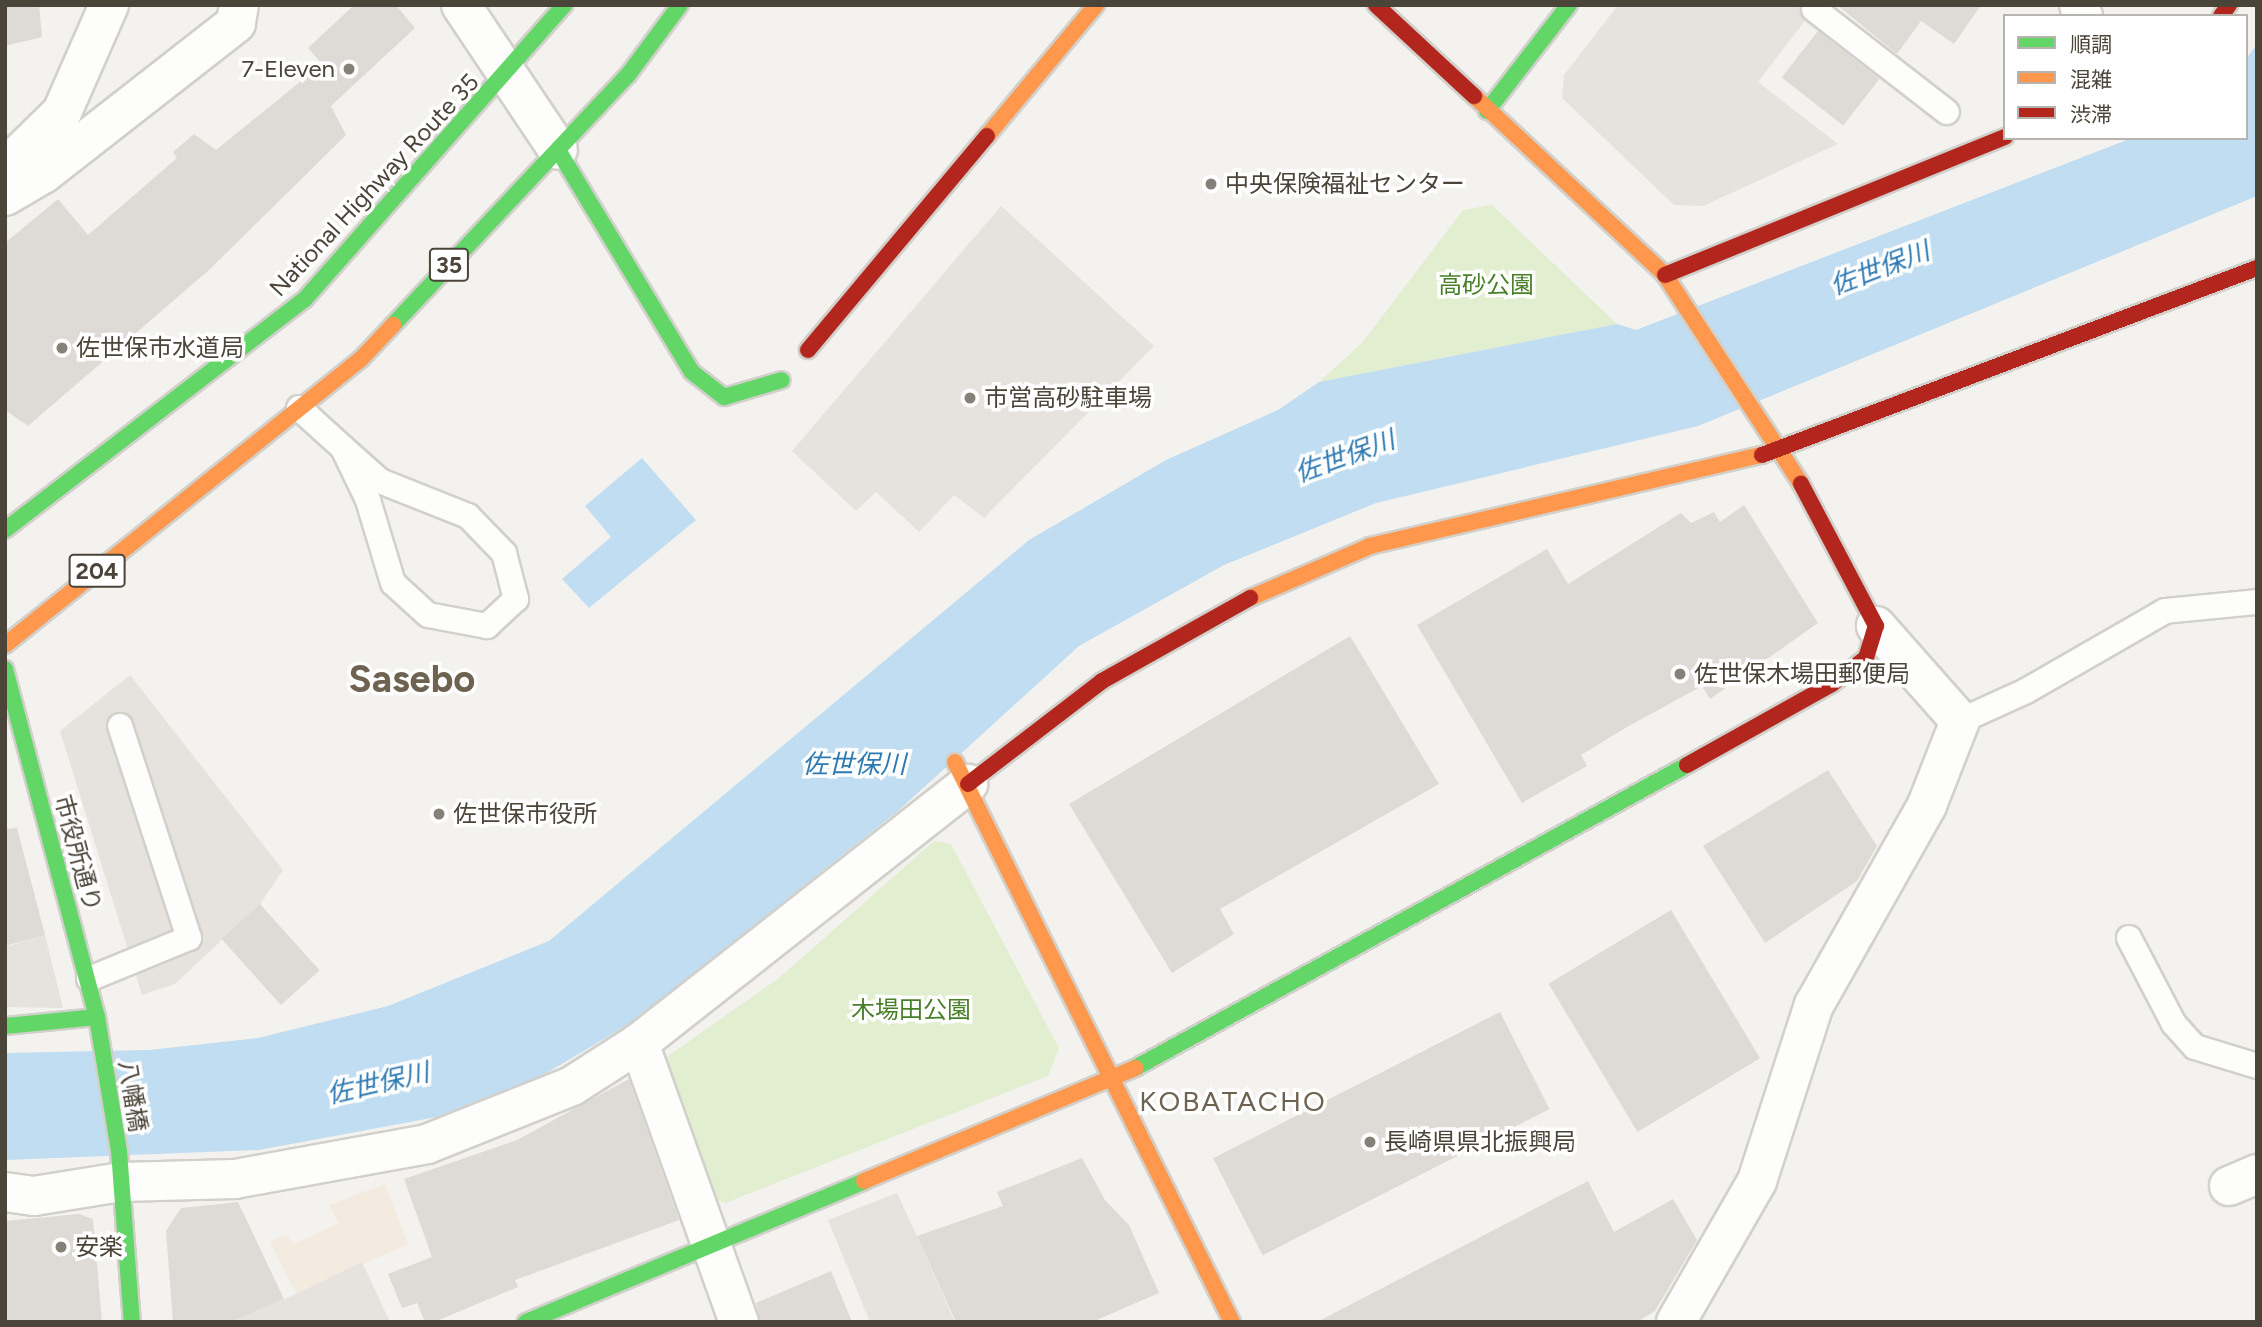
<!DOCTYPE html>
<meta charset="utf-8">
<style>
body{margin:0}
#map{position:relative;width:2262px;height:1327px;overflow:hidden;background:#f4f2ee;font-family:Figtree,"Noto Sans JP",sans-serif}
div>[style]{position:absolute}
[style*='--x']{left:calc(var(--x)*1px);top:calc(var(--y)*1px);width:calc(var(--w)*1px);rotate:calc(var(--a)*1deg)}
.commercial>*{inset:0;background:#f3ebdf}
.green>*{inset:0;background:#e1eecf}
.parking>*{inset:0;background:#e6e3df}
.water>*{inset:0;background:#c0ddf1}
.building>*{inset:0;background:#dedbd6;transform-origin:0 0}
.roads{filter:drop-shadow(2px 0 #d2d0cb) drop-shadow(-2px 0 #d2d0cb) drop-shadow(0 2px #d2d0cb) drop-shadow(0 -2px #d2d0cb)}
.lane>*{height:24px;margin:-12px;padding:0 12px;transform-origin:12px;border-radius:12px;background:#fdfdfc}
.street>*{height:38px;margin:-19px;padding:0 19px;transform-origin:19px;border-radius:19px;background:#fdfdfc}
.fast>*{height:16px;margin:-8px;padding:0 8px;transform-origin:8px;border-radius:8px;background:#63d668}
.slow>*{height:16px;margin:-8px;padding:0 8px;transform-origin:8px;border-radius:8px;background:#ff974d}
.jam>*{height:16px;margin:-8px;padding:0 8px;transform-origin:8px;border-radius:8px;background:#b3261e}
.dots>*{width:19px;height:19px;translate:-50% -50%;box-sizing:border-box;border:4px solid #fff;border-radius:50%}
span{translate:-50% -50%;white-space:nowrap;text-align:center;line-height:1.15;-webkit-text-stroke:7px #fff;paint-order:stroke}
.shield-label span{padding:2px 5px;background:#fff;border:2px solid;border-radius:5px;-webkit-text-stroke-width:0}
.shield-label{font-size:23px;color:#4b4439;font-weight:700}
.poi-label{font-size:24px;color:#4b4439}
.right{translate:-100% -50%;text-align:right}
.left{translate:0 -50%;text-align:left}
.street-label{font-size:24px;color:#4b4439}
.park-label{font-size:24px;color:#4a7f2a}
.water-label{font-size:26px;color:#2e7ab2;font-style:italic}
.quarter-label{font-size:28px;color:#6e6250;letter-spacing:2px}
.town-label{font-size:38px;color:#6e6250;font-weight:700}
.frame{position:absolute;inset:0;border:7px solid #4b4439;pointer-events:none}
.legend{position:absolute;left:2003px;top:14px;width:245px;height:126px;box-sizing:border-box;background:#fff;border:2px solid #b7b4b0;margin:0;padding:9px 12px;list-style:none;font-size:21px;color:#4b4439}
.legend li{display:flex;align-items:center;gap:14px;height:35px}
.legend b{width:35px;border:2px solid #b7b4b0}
</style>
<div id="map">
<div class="commercial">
<div style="clip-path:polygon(385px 1184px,408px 1244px,296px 1294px,270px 1242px,286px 1234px,294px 1244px,339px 1223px,329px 1205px)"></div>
</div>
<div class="green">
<div style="clip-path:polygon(1492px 205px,1617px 324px,1319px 382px,1362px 343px,1463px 210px)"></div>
<div style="clip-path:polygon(934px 841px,951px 844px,1059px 1048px,1048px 1076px,725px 1203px,717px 1200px,658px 1063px,779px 978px)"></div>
</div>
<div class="parking">
<div style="clip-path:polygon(1618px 5px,1817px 5px,1758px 82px,1838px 144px,1703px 206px,1674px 205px,1562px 98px,1564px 75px)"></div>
<div style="clip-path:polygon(1001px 206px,1154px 346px,984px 518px,954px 495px,919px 532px,876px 492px,856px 511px,792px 451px)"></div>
<div style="clip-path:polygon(130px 675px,283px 870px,260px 904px,175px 984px,142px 995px,60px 731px)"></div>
<div style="clip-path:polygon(45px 935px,63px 1008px,5px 1007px,5px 947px)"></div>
<div style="clip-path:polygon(897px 1193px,917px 1236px,955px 1322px,870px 1322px,828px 1220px)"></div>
<div style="clip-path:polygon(362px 1262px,390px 1322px,230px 1322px,296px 1294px)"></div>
</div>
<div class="water">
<div style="clip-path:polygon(2257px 44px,2257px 196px,1698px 426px,1376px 503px,1224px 565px,1079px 646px,898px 811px,631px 1023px,533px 1081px,442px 1116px,259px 1150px,5px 1160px,5px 1053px,149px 1050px,258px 1038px,388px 1006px,549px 941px,1029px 540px,1166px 460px,1278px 410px,1319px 382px,1617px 324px,1636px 330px,2132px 138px,2246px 138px,2246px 59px)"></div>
<div style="clip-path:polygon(642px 458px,696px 520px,589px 608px,562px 579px,611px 537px,585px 506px)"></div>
</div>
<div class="building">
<div style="clip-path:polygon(5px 5px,39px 5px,42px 37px,5px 46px)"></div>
<div style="clip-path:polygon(354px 5px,396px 5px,415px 28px,331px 106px,346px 135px,209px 270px,28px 426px,5px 410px,5px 243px,58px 199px,88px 235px,177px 158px,173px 152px,194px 134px,216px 150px,322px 64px,308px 48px)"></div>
<div style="clip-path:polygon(1837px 5px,1981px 5px,1954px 44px,1921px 21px,1897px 54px)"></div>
<div style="left:1818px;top:31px;width:78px;height:59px;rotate:38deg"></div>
<div style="clip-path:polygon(1744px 505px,1818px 623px,1710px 699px,1702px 686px,1627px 727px,1581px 755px,1587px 766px,1522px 803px,1417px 625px,1547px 549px,1568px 584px,1681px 513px,1691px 523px,1714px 512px,1720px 522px)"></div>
<div style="clip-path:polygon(1350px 636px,1439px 784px,1220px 909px,1234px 934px,1172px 973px,1069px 804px)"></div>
<div style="clip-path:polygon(1828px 770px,1877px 846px,1857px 881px,1765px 943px,1703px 846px)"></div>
<div style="clip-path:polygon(17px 828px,45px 935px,5px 946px,5px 829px)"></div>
<div style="left:260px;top:904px;width:89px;height:52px;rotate:48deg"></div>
<div style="left:1671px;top:910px;width:173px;height:143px;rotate:59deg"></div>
<div style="left:1500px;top:1012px;width:109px;height:322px;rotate:63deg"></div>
<div style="clip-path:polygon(629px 1079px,679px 1220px,515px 1280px,518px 1287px,434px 1322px,425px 1322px,417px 1303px,402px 1308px,388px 1274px,432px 1257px,404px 1179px,517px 1140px)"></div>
<div style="clip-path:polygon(1082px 1158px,1105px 1200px,1129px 1225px,1159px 1293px,1092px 1322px,956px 1322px,917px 1236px,1003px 1206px,997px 1192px)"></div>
<div style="clip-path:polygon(1588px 1181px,1614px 1232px,1673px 1199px,1697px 1240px,1655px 1311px,1637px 1322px,1317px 1322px)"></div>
<div style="clip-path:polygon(238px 1202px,284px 1299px,230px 1322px,173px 1322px,166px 1231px,181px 1208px)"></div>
<div style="clip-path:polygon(79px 1214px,93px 1219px,102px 1322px,5px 1322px,5px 1221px)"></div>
<div style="clip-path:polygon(831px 1271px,852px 1322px,760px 1322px,756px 1303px)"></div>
</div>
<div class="roads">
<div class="lane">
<div style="--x:1814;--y:9;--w:168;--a:37.8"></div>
<div style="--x:299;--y:408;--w:59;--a:42.3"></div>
<div style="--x:343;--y:448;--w:50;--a:41.7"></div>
<div style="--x:380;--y:481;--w:95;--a:21.7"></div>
<div style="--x:468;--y:516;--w:52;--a:45.8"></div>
<div style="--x:504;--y:553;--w:48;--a:75.4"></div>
<div style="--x:516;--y:599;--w:40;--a:137"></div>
<div style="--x:487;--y:626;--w:60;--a:-169.4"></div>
<div style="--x:428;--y:615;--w:47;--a:-137.6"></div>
<div style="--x:393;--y:583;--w:87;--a:-106.8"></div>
<div style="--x:368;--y:500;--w:58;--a:-115.7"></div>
<div style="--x:1960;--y:721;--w:72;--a:-24.4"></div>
<div style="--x:2026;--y:691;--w:160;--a:-29.9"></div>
<div style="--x:2165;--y:611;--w:92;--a:-5.6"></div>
<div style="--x:2129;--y:938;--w:97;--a:62.4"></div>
<div style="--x:2174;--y:1024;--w:31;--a:48"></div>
<div style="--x:2195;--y:1047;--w:65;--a:17"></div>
<div style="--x:89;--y:979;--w:108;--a:-22.3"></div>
<div style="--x:189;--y:938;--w:223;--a:-108"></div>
</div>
<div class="street">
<div style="--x:461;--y:5;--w:174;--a:56.2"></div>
<div style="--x:2079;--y:5;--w:12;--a:70"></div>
<div style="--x:5;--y:168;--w:80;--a:-44.5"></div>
<div style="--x:62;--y:112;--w:117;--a:-66.3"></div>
<div style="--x:5;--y:196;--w:44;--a:-30.1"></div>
<div style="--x:43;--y:174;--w:245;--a:-38"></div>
<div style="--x:236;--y:23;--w:18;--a:-81"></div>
<div style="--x:639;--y:1043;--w:296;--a:70.3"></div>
<div style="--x:2229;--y:1186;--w:30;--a:-23"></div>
<div style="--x:5;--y:1192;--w:29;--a:8"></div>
<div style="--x:34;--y:1196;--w:88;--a:-9.1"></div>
<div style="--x:121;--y:1182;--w:114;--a:-1.5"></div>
<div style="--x:235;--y:1179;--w:195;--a:-10.3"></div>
<div style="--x:427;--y:1144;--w:156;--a:-21.8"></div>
<div style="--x:572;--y:1086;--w:80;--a:-32.7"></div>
<div style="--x:639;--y:1043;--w:419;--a:-38.2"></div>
<div style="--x:1676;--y:1322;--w:163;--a:-60.1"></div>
<div style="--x:1757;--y:1181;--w:185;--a:-72.1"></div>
<div style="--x:1814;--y:1005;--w:230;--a:-60.5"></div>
<div style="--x:1927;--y:805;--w:90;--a:-68.6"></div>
<div style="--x:1960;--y:721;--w:127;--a:-131.5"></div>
</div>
<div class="fast">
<div style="--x:1487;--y:111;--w:134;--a:-52.3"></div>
<div style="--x:558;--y:150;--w:259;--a:58.9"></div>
<div style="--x:692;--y:372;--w:41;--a:38"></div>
<div style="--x:724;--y:397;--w:60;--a:-16.3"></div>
<div style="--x:393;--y:325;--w:343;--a:-46.8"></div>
<div style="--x:628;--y:75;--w:87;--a:-53.4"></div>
<div style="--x:5;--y:530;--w:379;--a:-37.6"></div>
<div style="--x:305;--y:299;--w:392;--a:-48.6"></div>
<div style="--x:5;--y:669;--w:360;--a:75.2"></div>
<div style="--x:97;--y:1017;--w:136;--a:80.7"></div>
<div style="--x:119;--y:1151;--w:171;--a:85.7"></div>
<div style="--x:5;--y:1026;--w:92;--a:-5.6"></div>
<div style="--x:1135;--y:1068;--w:630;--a:-28.76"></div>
<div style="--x:526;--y:1322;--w:366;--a:-22.6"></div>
</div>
<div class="slow">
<div style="--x:1474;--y:96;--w:262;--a:43.1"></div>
<div style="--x:1665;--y:275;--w:249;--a:56.9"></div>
<div style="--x:987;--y:136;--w:170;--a:-50.2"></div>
<div style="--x:1250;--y:598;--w:131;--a:-23.4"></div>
<div style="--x:1370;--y:546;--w:402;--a:-13.1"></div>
<div style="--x:5;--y:645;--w:457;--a:-38.8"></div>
<div style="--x:361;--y:359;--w:47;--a:-46.7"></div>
<div style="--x:955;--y:762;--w:625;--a:63.68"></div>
<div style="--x:864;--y:1181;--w:294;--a:-22.6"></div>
</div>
<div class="jam">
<div style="--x:1376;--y:5;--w:134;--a:42.9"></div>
<div style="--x:2221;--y:16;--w:14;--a:-54"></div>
<div style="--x:1665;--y:275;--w:367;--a:-22.1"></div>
<div style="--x:808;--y:350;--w:279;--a:-50.1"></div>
<div style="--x:1762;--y:455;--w:529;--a:-20.7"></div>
<div style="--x:1687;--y:765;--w:166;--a:-29.2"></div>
<div style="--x:1832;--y:684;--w:43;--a:-37.4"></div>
<div style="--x:1866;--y:658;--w:34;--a:-73"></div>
<div style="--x:1876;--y:626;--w:161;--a:-117.8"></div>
<div style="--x:968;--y:784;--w:169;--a:-37.5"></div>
<div style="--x:1102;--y:681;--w:170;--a:-29.3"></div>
</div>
</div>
<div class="dots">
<div style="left:349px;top:69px;background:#868178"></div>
<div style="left:1211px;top:184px;background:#868178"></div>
<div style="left:62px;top:348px;background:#868178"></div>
<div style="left:970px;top:398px;background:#868178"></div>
<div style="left:1680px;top:674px;background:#868178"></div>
<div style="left:439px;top:814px;background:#868178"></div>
<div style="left:1370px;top:1142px;background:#868178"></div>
<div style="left:61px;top:1247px;background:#868178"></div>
</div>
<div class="shield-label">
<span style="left:449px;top:265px">35</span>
<span style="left:97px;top:571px">204</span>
</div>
<div class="poi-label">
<span class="right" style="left:335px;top:69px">7-Eleven</span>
<span class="left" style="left:1225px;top:184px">中央保険福祉センター</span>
<span class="left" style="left:76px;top:348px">佐世保市水道局</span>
<span class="left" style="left:984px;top:398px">市営高砂駐車場</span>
<span class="left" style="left:1694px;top:674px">佐世保木場田郵便局</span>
<span class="left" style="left:453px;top:814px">佐世保市役所</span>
<span class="left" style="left:1384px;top:1142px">長崎県県北振興局</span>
<span class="left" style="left:75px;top:1247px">安楽</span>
</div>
<div class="street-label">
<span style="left:374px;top:185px;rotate:-47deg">National Highway Route 35</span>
<span style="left:78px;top:853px;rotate:75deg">市役所通り</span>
<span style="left:133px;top:1096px;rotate:81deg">八幡橋</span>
</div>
<div class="park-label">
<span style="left:1486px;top:285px">高砂公園</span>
<span style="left:911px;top:1010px">木場田公園</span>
</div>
<div class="water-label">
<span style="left:1880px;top:269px;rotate:-21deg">佐世保川</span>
<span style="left:1345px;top:457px;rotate:-20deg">佐世保川</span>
<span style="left:854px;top:765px">佐世保川</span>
<span style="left:378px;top:1084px;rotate:-13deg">佐世保川</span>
</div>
<div class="quarter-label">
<span style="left:1233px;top:1101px">KOBATACHO</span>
</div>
<div class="town-label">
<span style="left:412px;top:680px">Sasebo</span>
</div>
<div class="frame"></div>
<ul class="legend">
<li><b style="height:9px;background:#63d668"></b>順調</li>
<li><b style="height:9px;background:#ff974d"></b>混雑</li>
<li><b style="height:9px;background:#b3261e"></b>渋滞</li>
</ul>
</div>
